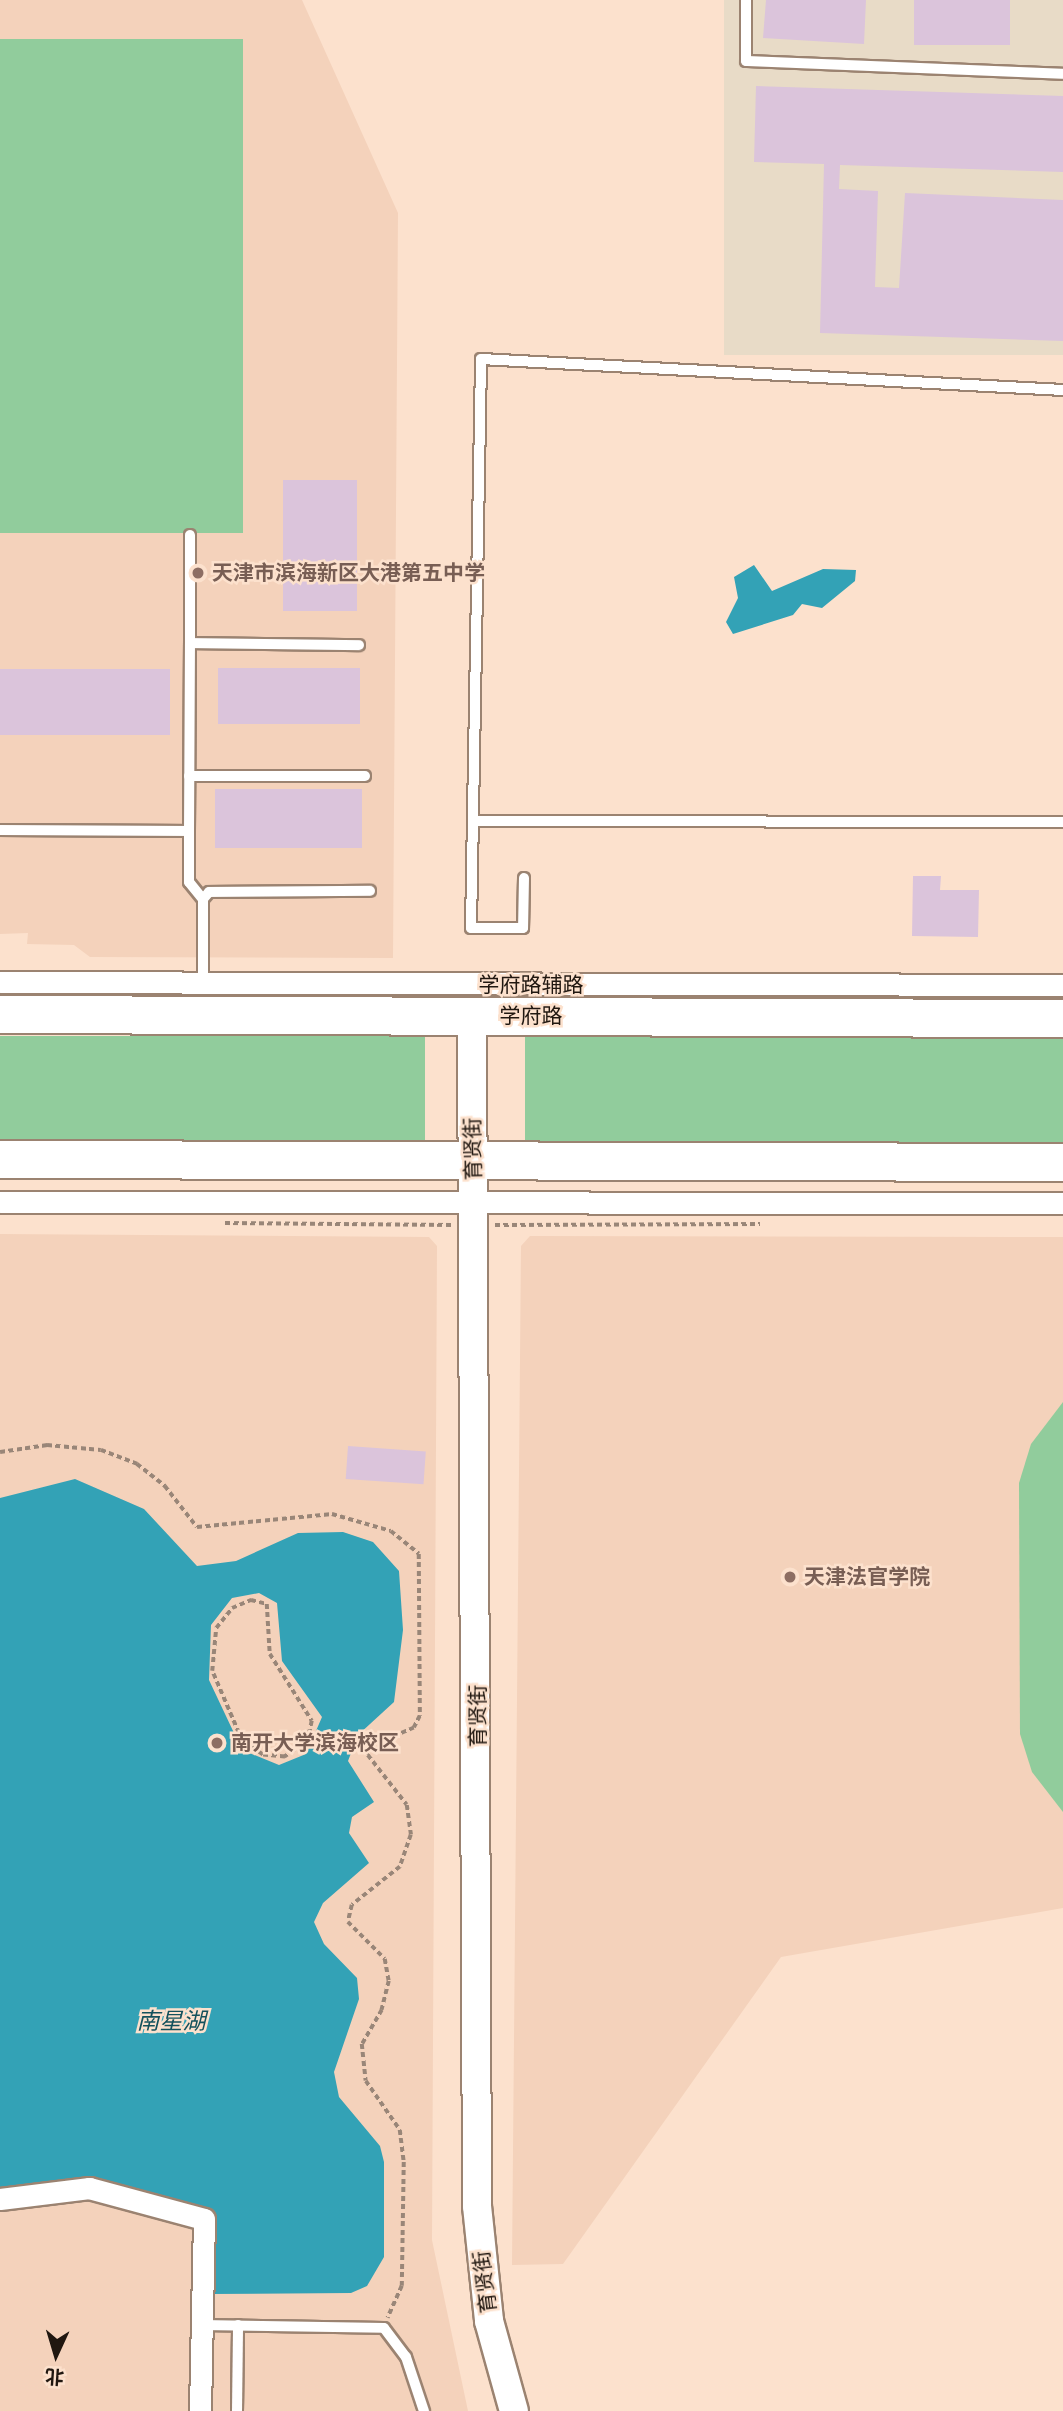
<!DOCTYPE html>
<meta charset="utf-8">
<style>
body{margin:0}
#map{position:relative;width:1063px;height:2411px;overflow:hidden;background:#fce1cd;font-family:Cabin,"Noto Sans SC",sans-serif}
div>[style]{position:absolute}
[style*='--x']{left:calc(var(--x)*1px);top:calc(var(--y)*1px);width:calc(var(--w)*1px);rotate:calc(var(--a)*1deg)}
.industrial>*{inset:0;background:#e8dbc7;transform-origin:0 0}
.built>*{inset:0;background:#f4d2bb}
.green>*{inset:0;background:#91cc9c;transform-origin:0 0}
.water>*{inset:0;background:#33a2b6}
.building>*{inset:0;background:#dbc4db;transform-origin:0 0}
.path>*{height:3.5px;margin-top:-1.75px;transform-origin:0;background:repeating-linear-gradient(90deg,#998678 0 5px,transparent 0 8.5px)}
.roads{filter:drop-shadow(2px 0 #9b8371) drop-shadow(-2px 0 #9b8371) drop-shadow(0 2px #9b8371) drop-shadow(0 -2px #9b8371)}
.lane>*{height:10px;margin:-5px;padding:0 5px;transform-origin:5px;border-radius:5px;background:#fff}
.street>*{height:21px;margin:-10.5px;padding:0 10.5px;transform-origin:10.5px;border-radius:10.5px;background:#fff}
.secondary>*{height:28px;margin:-14px;padding:0 14px;transform-origin:14px;border-radius:14px;background:#fff}
.highway>*{height:37px;margin:-18.5px;padding:0 18.5px;transform-origin:18.5px;border-radius:18.5px;background:#fff}
.dots>*{width:19px;height:19px;translate:-50% -50%;box-sizing:border-box;border:4px solid #fce1cd;border-radius:50%}
span{translate:-50% -50%;white-space:nowrap;text-align:center;line-height:1.15;-webkit-text-stroke:5px #fce1cd;paint-order:stroke}
.education-label{font-size:21px;color:#785e54;font-weight:700}
.left{translate:0 -50%;text-align:left}
.street-label{font-size:21px;color:#201710}
.water-label{font-size:23px;color:#14515c;font-style:italic}
.north{position:absolute;left:21px;top:2320px;width:70px;height:70px;-webkit-text-stroke:5px #fce1cd;paint-order:stroke;rotate:184deg;font-size:19px;font-weight:700;line-height:28px;text-align:center;color:#201710}
.north::after{content:'';display:block;margin:auto;width:24px;height:32px;background:#201710;clip-path:polygon(50% 0,100% 100%,50% 72%,0 100%)}
</style>
<div id="map">
<div class="industrial">
<div style="left:724px;top:0;width:339px;height:355px"></div>
</div>
<div class="built">
<div style="clip-path:polygon(0 0,302px 0,398px 213px,393px 958px,90px 957px,74px 945px,27px 944px,28px 933px,0 934px)"></div>
<div style="clip-path:polygon(0 1234px,429px 1237px,437px 1246px,432px 2240px,468px 2411px,0 2411px)"></div>
<div style="clip-path:polygon(530px 1236px,1063px 1237px,1063px 1908px,781px 1957px,563px 2264px,512px 2265px,521px 1246px)"></div>
</div>
<div class="green">
<div style="left:0;top:39px;width:243px;height:494px"></div>
<div style="left:0;top:1036px;width:425px;height:104px"></div>
<div style="left:525px;top:1037px;width:538px;height:108px"></div>
<div style="clip-path:polygon(1063px 1402px,1063px 1812px,1032px 1772px,1020px 1734px,1019px 1483px,1031px 1444px)"></div>
</div>
<div class="water">
<div style="clip-path:polygon(754px 565px,772px 591px,823px 569px,856px 570px,855px 581px,822px 608px,802px 604px,793px 615px,733px 634px,726px 622px,738px 598px,734px 577px)"></div>
<div style="clip-path:polygon(evenodd,75px 1479px,144px 1509px,197px 1566px,236px 1561px,298px 1533px,343px 1532px,373px 1542px,399px 1571px,403px 1630px,394px 1702px,358px 1735px,348px 1761px,374px 1802px,352px 1817px,349px 1833px,369px 1863px,323px 1903px,314px 1922px,324px 1944px,357px 1978px,359px 1999px,334px 2072px,339px 2097px,380px 2146px,384px 2162px,384px 2257px,367px 2286px,351px 2293px,209px 2294px,211px 2213px,100px 2183px,0 2195px,0 1498px,75px 1479px,259px 1593px,277px 1603px,282px 1661px,322px 1717px,306px 1754px,279px 1765px,242px 1750px,209px 1680px,211px 1625px,232px 1598px,259px 1593px)"></div>
</div>
<div class="building">
<div style="clip-path:polygon(766px 0,866px 0,864px 44px,763px 38px)"></div>
<div style="left:914px;top:0;width:96px;height:45px"></div>
<div style="clip-path:polygon(756px 86px,1063px 96px,1063px 172px,840px 165px,839px 189px,878px 191px,875px 287px,899px 288px,905px 193px,1063px 200px,1063px 341px,820px 333px,824px 164px,754px 162px)"></div>
<div style="left:357px;top:480px;width:131px;height:74px;rotate:90deg"></div>
<div style="left:218px;top:668px;width:142px;height:56px"></div>
<div style="left:0;top:669px;width:170px;height:66px"></div>
<div style="left:362px;top:789px;width:59px;height:147px;rotate:90deg"></div>
<div style="clip-path:polygon(913px 876px,941px 876px,940px 890px,979px 890px,978px 937px,912px 936px)"></div>
<div style="left:348px;top:1446px;width:78px;height:33px;rotate:4deg"></div>
</div>
<div class="path">
<div style="--x:225;--y:1223;--w:227;--a:0.5"></div>
<div style="--x:495;--y:1225;--w:265;--a:-0.2"></div>
<div style="--x:0;--y:1452;--w:48;--a:-8.5"></div>
<div style="--x:47;--y:1445;--w:54;--a:5.3"></div>
<div style="--x:101;--y:1450;--w:39;--a:21"></div>
<div style="--x:137;--y:1464;--w:36;--a:38"></div>
<div style="--x:165;--y:1486;--w:52;--a:52"></div>
<div style="--x:197;--y:1527;--w:136;--a:-5.5"></div>
<div style="--x:332;--y:1514;--w:61;--a:16.1"></div>
<div style="--x:391;--y:1531;--w:36;--a:39"></div>
<div style="--x:419;--y:1554;--w:162;--a:89.6"></div>
<div style="--x:420;--y:1716;--w:13;--a:117"></div>
<div style="--x:414;--y:1728;--w:46;--a:156.8"></div>
<div style="--x:372;--y:1746;--w:10;--a:114"></div>
<div style="--x:368;--y:1755;--w:63;--a:52"></div>
<div style="--x:407;--y:1805;--w:30;--a:82"></div>
<div style="--x:411;--y:1835;--w:34;--a:109"></div>
<div style="--x:400;--y:1867;--w:61;--a:141.6"></div>
<div style="--x:352;--y:1905;--w:17;--a:103"></div>
<div style="--x:348;--y:1922;--w:52;--a:45"></div>
<div style="--x:385;--y:1959;--w:22;--a:80"></div>
<div style="--x:389;--y:1981;--w:30;--a:104"></div>
<div style="--x:382;--y:2010;--w:39;--a:120"></div>
<div style="--x:362;--y:2044;--w:37;--a:84"></div>
<div style="--x:366;--y:2081;--w:60;--a:55.2"></div>
<div style="--x:400;--y:2130;--w:32;--a:83"></div>
<div style="--x:404;--y:2162;--w:124;--a:90.9"></div>
<div style="--x:402;--y:2286;--w:35;--a:114"></div>
<div style="--x:251;--y:1600;--w:16;--a:14"></div>
<div style="--x:267;--y:1604;--w:50;--a:86.6"></div>
<div style="--x:270;--y:1654;--w:79;--a:57.9"></div>
<div style="--x:312;--y:1721;--w:19;--a:102"></div>
<div style="--x:308;--y:1740;--w:29;--a:144"></div>
<div style="--x:285;--y:1757;--w:22;--a:-175"></div>
<div style="--x:263;--y:1755;--w:25;--a:-146"></div>
<div style="--x:242;--y:1741;--w:76;--a:-113.2"></div>
<div style="--x:212;--y:1671;--w:43;--a:-84.7"></div>
<div style="--x:216;--y:1628;--w:26;--a:-51"></div>
<div style="--x:232;--y:1608;--w:21;--a:-23"></div>
<div style="--x:311;--y:1735;--w:61;--a:14.3"></div>
</div>
<div class="roads">
<div class="lane">
<div style="--x:746;--y:0;--w:61;--a:90"></div>
<div style="--x:746;--y:61;--w:317;--a:2.3"></div>
<div style="--x:190;--y:643;--w:108;--a:-90"></div>
<div style="--x:189;--y:776;--w:176;--a:0"></div>
<div style="--x:475;--y:821;--w:588;--a:0.1"></div>
<div style="--x:0;--y:830;--w:189;--a:0.3"></div>
<div style="--x:189;--y:831;--w:188;--a:-89.7"></div>
<div style="--x:190;--y:643;--w:169;--a:0.7"></div>
<div style="--x:189;--y:831;--w:51;--a:90"></div>
<div style="--x:189;--y:882;--w:22;--a:51"></div>
<div style="--x:203;--y:899;--w:84;--a:90"></div>
<div style="--x:524;--y:878;--w:50;--a:91.1"></div>
<div style="--x:523;--y:928;--w:52;--a:180"></div>
<div style="--x:471;--y:928;--w:569;--a:-88.99"></div>
<div style="--x:481;--y:359;--w:583;--a:3.05"></div>
<div style="--x:203;--y:899;--w:9;--a:-49"></div>
<div style="--x:209;--y:892;--w:161;--a:-0.4"></div>
<div style="--x:201;--y:2325;--w:183;--a:0.9"></div>
<div style="--x:384;--y:2328;--w:36;--a:53"></div>
<div style="--x:406;--y:2357;--w:57;--a:71.6"></div>
<div style="--x:237;--y:2411;--w:86;--a:-89.3"></div>
</div>
<div class="street">
<div style="--x:0;--y:982;--w:1063;--a:0.16"></div>
<div style="--x:0;--y:1202;--w:1063;--a:0.05"></div>
<div style="--x:0;--y:2199;--w:90;--a:-7"></div>
<div style="--x:89;--y:2188;--w:119;--a:15.1"></div>
<div style="--x:204;--y:2219;--w:192;--a:91.2"></div>
</div>
<div class="secondary">
<div style="--x:472;--y:1016;--w:1190;--a:89.76"></div>
<div style="--x:477;--y:2206;--w:116;--a:84"></div>
<div style="--x:489;--y:2321;--w:93;--a:74.5"></div>
</div>
<div class="highway">
<div style="--x:0;--y:1014;--w:1063;--a:0.22"></div>
<div style="--x:0;--y:1159;--w:1063;--a:0.16"></div>
</div>
</div>
<div class="dots">
<div style="left:198px;top:573px;background:#8d6e63"></div>
<div style="left:790px;top:1577px;background:#8d6e63"></div>
<div style="left:217px;top:1743px;background:#8d6e63"></div>
</div>
<div class="education-label">
<span class="left" style="left:212px;top:573px">天津市滨海新区大港第五中学</span>
<span class="left" style="left:804px;top:1577px">天津法官学院</span>
<span class="left" style="left:231px;top:1743px">南开大学滨海校区</span>
</div>
<div class="street-label">
<span style="left:531px;top:985px">学府路辅路</span>
<span style="left:531px;top:1016px">学府路</span>
<span style="left:473px;top:1149px;rotate:-91deg">育贤街</span>
<span style="left:478px;top:1716px;rotate:-90deg">育贤街</span>
<span style="left:485px;top:2282px;rotate:-97deg">育贤街</span>
</div>
<div class="water-label">
<span style="left:171px;top:2021px">南星湖</span>
</div>
<div class="north">北</div>
</div>
